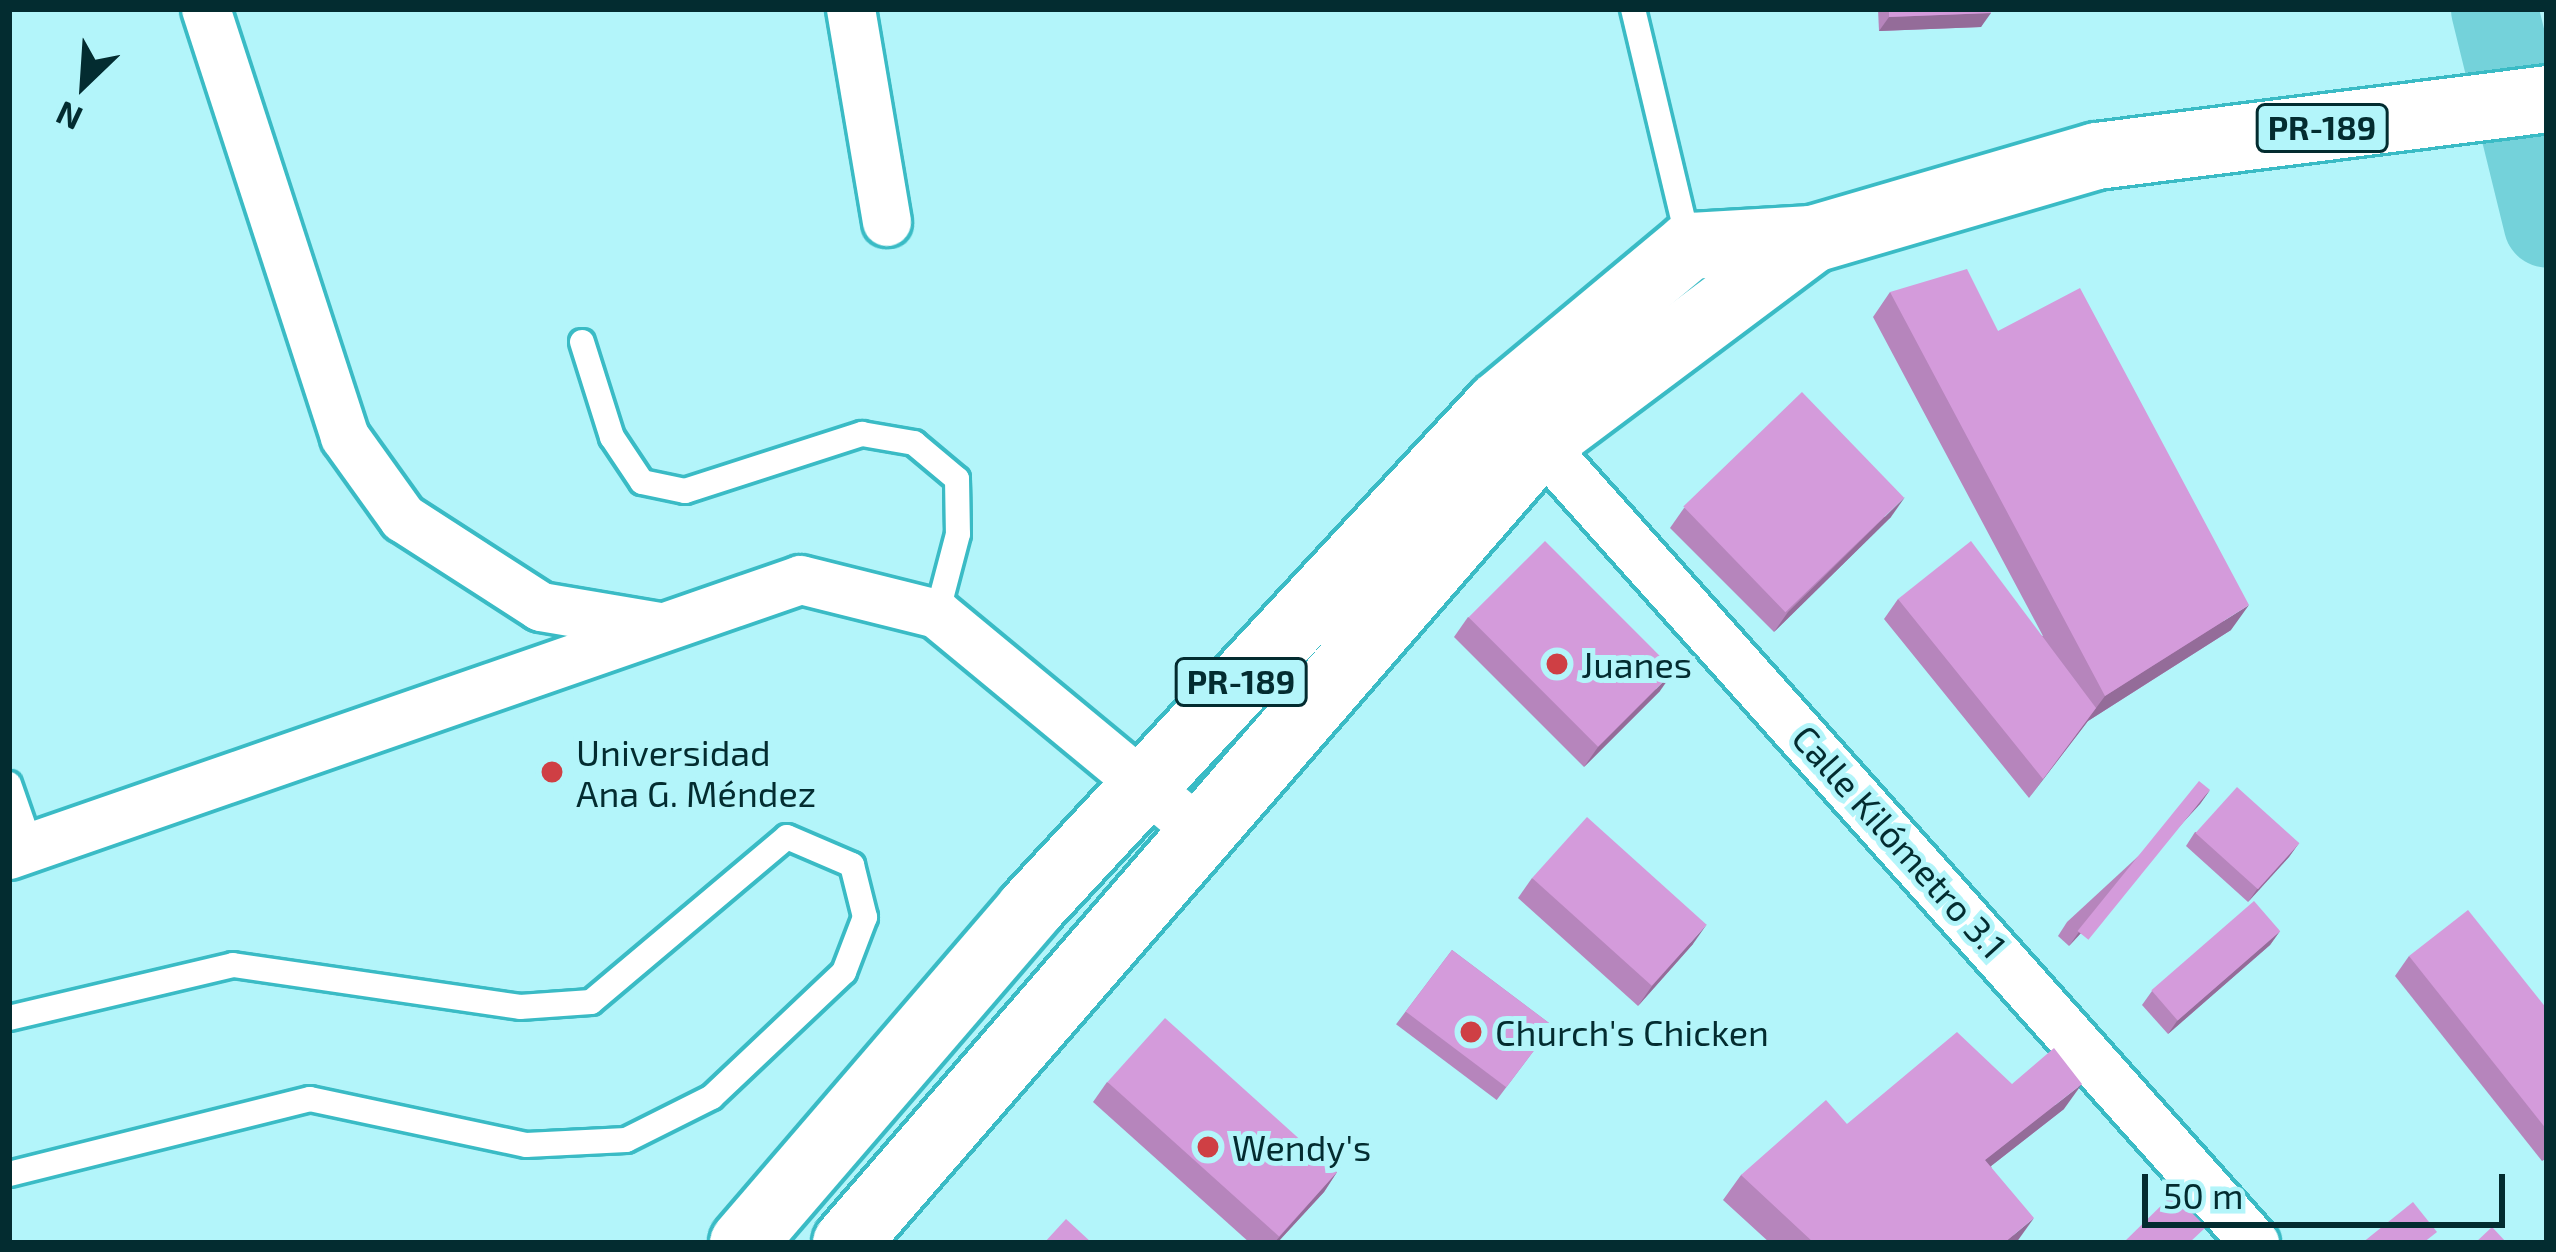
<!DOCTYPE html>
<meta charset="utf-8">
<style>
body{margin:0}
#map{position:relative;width:2556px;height:1252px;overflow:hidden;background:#b3f5fa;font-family:"Exo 2",sans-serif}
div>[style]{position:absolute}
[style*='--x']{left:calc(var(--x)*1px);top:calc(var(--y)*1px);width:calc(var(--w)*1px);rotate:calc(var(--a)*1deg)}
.river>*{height:87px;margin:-43.5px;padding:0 43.5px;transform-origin:43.5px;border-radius:43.5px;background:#74d2da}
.roads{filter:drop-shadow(3px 0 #3abbc5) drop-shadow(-3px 0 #3abbc5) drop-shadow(0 3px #3abbc5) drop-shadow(0 -3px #3abbc5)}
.lane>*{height:24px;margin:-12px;padding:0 12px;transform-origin:12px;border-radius:12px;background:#fff}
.street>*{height:48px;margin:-24px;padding:0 24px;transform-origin:24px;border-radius:24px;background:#fff}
.primary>*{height:66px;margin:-33px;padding:0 33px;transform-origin:33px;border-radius:33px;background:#fff}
.wall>*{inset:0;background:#b685bc;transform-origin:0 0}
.shaded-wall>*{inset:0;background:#946c99}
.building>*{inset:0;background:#d49bdb;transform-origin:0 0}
.dots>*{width:33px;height:33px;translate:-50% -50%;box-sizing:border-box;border:6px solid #b3f5fa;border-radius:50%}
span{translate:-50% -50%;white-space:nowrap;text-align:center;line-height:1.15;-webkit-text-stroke:10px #b3f5fa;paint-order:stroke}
.shield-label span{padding:3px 9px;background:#b3f5fa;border:3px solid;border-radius:9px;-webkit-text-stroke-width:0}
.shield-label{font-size:33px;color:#032c30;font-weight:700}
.poi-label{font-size:36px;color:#032c30}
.left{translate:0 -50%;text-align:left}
.street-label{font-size:36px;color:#032c30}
.frame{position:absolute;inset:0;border:12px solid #032c30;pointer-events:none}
.north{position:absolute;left:24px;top:24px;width:120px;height:120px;-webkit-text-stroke:9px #b3f5fa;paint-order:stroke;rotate:205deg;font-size:33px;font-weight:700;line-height:48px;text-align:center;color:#032c30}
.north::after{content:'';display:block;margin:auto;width:42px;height:54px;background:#032c30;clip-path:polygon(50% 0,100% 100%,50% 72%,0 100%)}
.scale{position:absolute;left:2142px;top:1174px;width:363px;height:54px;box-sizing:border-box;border:6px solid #032c30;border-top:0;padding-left:15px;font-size:36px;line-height:42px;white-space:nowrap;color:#032c30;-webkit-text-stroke:9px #b3f5fa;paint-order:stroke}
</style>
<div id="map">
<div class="river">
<div style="--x:2494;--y:9;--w:221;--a:76.2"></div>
</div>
<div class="roads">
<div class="lane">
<div style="--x:1633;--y:9;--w:242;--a:76.6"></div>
<div style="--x:582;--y:342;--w:100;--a:72.5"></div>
<div style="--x:612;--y:437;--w:54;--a:56.3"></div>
<div style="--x:642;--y:482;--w:44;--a:11.8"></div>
<div style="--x:685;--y:491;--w:186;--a:-17.9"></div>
<div style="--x:862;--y:434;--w:53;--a:9.8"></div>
<div style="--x:914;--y:443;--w:56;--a:39.9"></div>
<div style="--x:957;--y:479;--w:55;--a:89"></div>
<div style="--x:958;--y:534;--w:83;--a:104.7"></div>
<div style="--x:9;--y:784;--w:67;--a:70.8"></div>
<div style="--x:9;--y:1018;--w:230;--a:-13.3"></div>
<div style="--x:233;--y:965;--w:290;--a:8.3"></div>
<div style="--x:520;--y:1007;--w:71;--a:-4"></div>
<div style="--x:591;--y:1002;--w:256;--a:-40.1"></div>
<div style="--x:787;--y:837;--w:71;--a:23.3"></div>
<div style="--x:852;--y:865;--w:54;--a:76"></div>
<div style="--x:865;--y:917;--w:59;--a:110.9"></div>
<div style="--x:844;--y:972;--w:182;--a:136.6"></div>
<div style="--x:712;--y:1097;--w:96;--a:153.4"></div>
<div style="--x:626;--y:1140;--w:100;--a:177.1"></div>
<div style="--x:526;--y:1145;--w:221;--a:-168"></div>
<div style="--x:310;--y:1099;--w:310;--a:166"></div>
</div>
<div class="street">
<div style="--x:206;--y:9;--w:450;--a:72"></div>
<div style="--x:345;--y:437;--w:100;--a:54.4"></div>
<div style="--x:403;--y:518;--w:164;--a:32.8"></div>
<div style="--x:541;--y:607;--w:120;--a:9.6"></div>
<div style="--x:851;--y:9;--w:216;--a:80.4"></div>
<div style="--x:1540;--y:443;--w:1073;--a:48.21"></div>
<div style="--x:9;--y:855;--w:838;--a:-19.15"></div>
<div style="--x:801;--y:580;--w:140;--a:14"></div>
<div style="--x:937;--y:614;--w:340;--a:39.6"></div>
</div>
<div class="primary">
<div style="--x:743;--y:1243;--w:439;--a:-49.3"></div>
<div style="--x:1029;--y:910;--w:690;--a:-47.06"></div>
<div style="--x:1499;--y:405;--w:249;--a:-39.8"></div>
<div style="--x:1690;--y:246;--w:123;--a:-3.3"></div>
<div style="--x:846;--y:1243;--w:1059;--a:-49.06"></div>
<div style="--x:1540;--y:443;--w:341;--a:-36.8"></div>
<div style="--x:1813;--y:239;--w:296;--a:-16.3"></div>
<div style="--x:2097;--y:156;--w:454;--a:-7.2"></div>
</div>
</div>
<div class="wall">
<div style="clip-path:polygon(1878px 9px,1990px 9px,1981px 27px,1879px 31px)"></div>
<div style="clip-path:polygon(1890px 292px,1998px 331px,2231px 630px,2088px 721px,2029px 798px,1884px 619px,1898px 599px,2043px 636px,1873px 317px)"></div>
<div style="clip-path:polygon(1684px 508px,1891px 517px,1774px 632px,1670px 528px)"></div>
<div style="clip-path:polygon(1468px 617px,1660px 691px,1584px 767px,1454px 637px)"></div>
<div style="clip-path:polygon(2210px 790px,2200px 804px,2069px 946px,2058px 936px,2067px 922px)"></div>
<div style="clip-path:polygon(2195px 832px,2299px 843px,2289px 857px,2248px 902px,2186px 846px)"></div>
<div style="clip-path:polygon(1532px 878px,1693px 944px,1638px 1006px,1518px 898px)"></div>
<div style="clip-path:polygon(2280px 931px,2270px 945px,2168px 1034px,2142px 1005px,2152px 991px)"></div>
<div style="left:1452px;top:950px;width:126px;height:93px;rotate:37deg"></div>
<div style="clip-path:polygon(2409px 956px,2547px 1009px,2547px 1158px,2542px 1161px,2395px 976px)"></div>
<div style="clip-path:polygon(1107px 1082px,1337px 1172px,1324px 1192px,1277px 1243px,1250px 1243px,1093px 1102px)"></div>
<div style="clip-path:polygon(2012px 1084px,2064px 1109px,1991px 1166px,2016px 1243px,1770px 1243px,1723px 1200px,1741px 1175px,1847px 1124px)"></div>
</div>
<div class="shaded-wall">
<div style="clip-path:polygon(1991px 13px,1981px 27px,1879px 31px,1889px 17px)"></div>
<div style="clip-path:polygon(1905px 497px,1891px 517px,1774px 632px,1788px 612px)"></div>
<div style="clip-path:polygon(2249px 605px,2231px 630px,2088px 721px,2029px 798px,2105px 696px)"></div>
<div style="clip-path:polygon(1674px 671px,1660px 691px,1584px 767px,1598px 747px)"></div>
<div style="clip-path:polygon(2210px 790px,2200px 804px,2069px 946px,2079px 932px)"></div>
<div style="clip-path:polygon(2299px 843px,2289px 857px,2248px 902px,2258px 888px)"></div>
<div style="clip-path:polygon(1707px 924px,1693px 944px,1638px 1006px,1652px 986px)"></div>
<div style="clip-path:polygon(2280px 931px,2270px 945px,2168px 1034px,2177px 1021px)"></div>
<div style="clip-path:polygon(2082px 1084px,2064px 1109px,1968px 1184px,1985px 1160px)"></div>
<div style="clip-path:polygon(1337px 1172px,1324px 1192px,1277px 1243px,1274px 1243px)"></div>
<div style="clip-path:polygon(2034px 1218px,2016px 1243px,2004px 1243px)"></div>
</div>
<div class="building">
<div style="clip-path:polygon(1889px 9px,1990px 9px,1991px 13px,1889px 17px)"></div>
<div style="clip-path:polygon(1967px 269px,1998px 331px,2080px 288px,2249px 605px,2105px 696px,1890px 292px)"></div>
<div style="left:1802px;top:392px;width:147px;height:165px;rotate:46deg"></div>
<div style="left:1545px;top:541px;width:183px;height:108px;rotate:45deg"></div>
<div style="clip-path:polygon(1971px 541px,2096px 708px,2043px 779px,1898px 599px)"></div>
<div style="left:2199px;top:781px;width:14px;height:193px;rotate:39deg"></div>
<div style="left:2237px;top:787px;width:84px;height:62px;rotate:42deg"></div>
<div style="left:1587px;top:817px;width:161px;height:82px;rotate:42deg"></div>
<div style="left:2254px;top:901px;width:40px;height:136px;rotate:49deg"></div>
<div style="clip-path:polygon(2468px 910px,2547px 1009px,2547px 1130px,2409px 956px)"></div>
<div style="left:1452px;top:950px;width:126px;height:77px;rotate:37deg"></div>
<div style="left:1165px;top:1018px;width:231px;height:86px;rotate:42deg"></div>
<div style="clip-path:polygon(1957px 1032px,2012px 1084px,2054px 1048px,2082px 1084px,1985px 1160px,2034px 1218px,2004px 1243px,1814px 1243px,1741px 1175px,1826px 1100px,1847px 1124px)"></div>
<div style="clip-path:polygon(2173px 1194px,2206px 1227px,2189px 1243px,2123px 1243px)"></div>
<div style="clip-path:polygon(2413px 1202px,2437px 1232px,2423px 1243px,2362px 1243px)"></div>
<div style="clip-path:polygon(1066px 1219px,1092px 1243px,1044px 1243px)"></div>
<div style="clip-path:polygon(2492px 1227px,2507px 1243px,2475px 1243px)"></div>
</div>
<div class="dots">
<div style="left:1557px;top:664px;background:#cf3f44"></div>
<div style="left:552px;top:772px;background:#cf3f44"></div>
<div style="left:1471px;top:1032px;background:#cf3f44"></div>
<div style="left:1208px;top:1147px;background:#cf3f44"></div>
</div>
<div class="shield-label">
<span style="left:2322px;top:128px">PR-189</span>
<span style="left:1241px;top:682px">PR-189</span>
</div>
<div class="poi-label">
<span class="left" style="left:1581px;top:664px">Juanes</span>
<span class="left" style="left:576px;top:772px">Universidad<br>Ana G. Méndez</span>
<span class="left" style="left:1495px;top:1032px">Church's Chicken</span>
<span class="left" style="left:1232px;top:1147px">Wendy's</span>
</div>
<div class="street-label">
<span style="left:1900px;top:841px;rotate:48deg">Calle Kilómetro 3.1</span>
</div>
<div class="frame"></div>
<div class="north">N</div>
<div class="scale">50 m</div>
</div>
